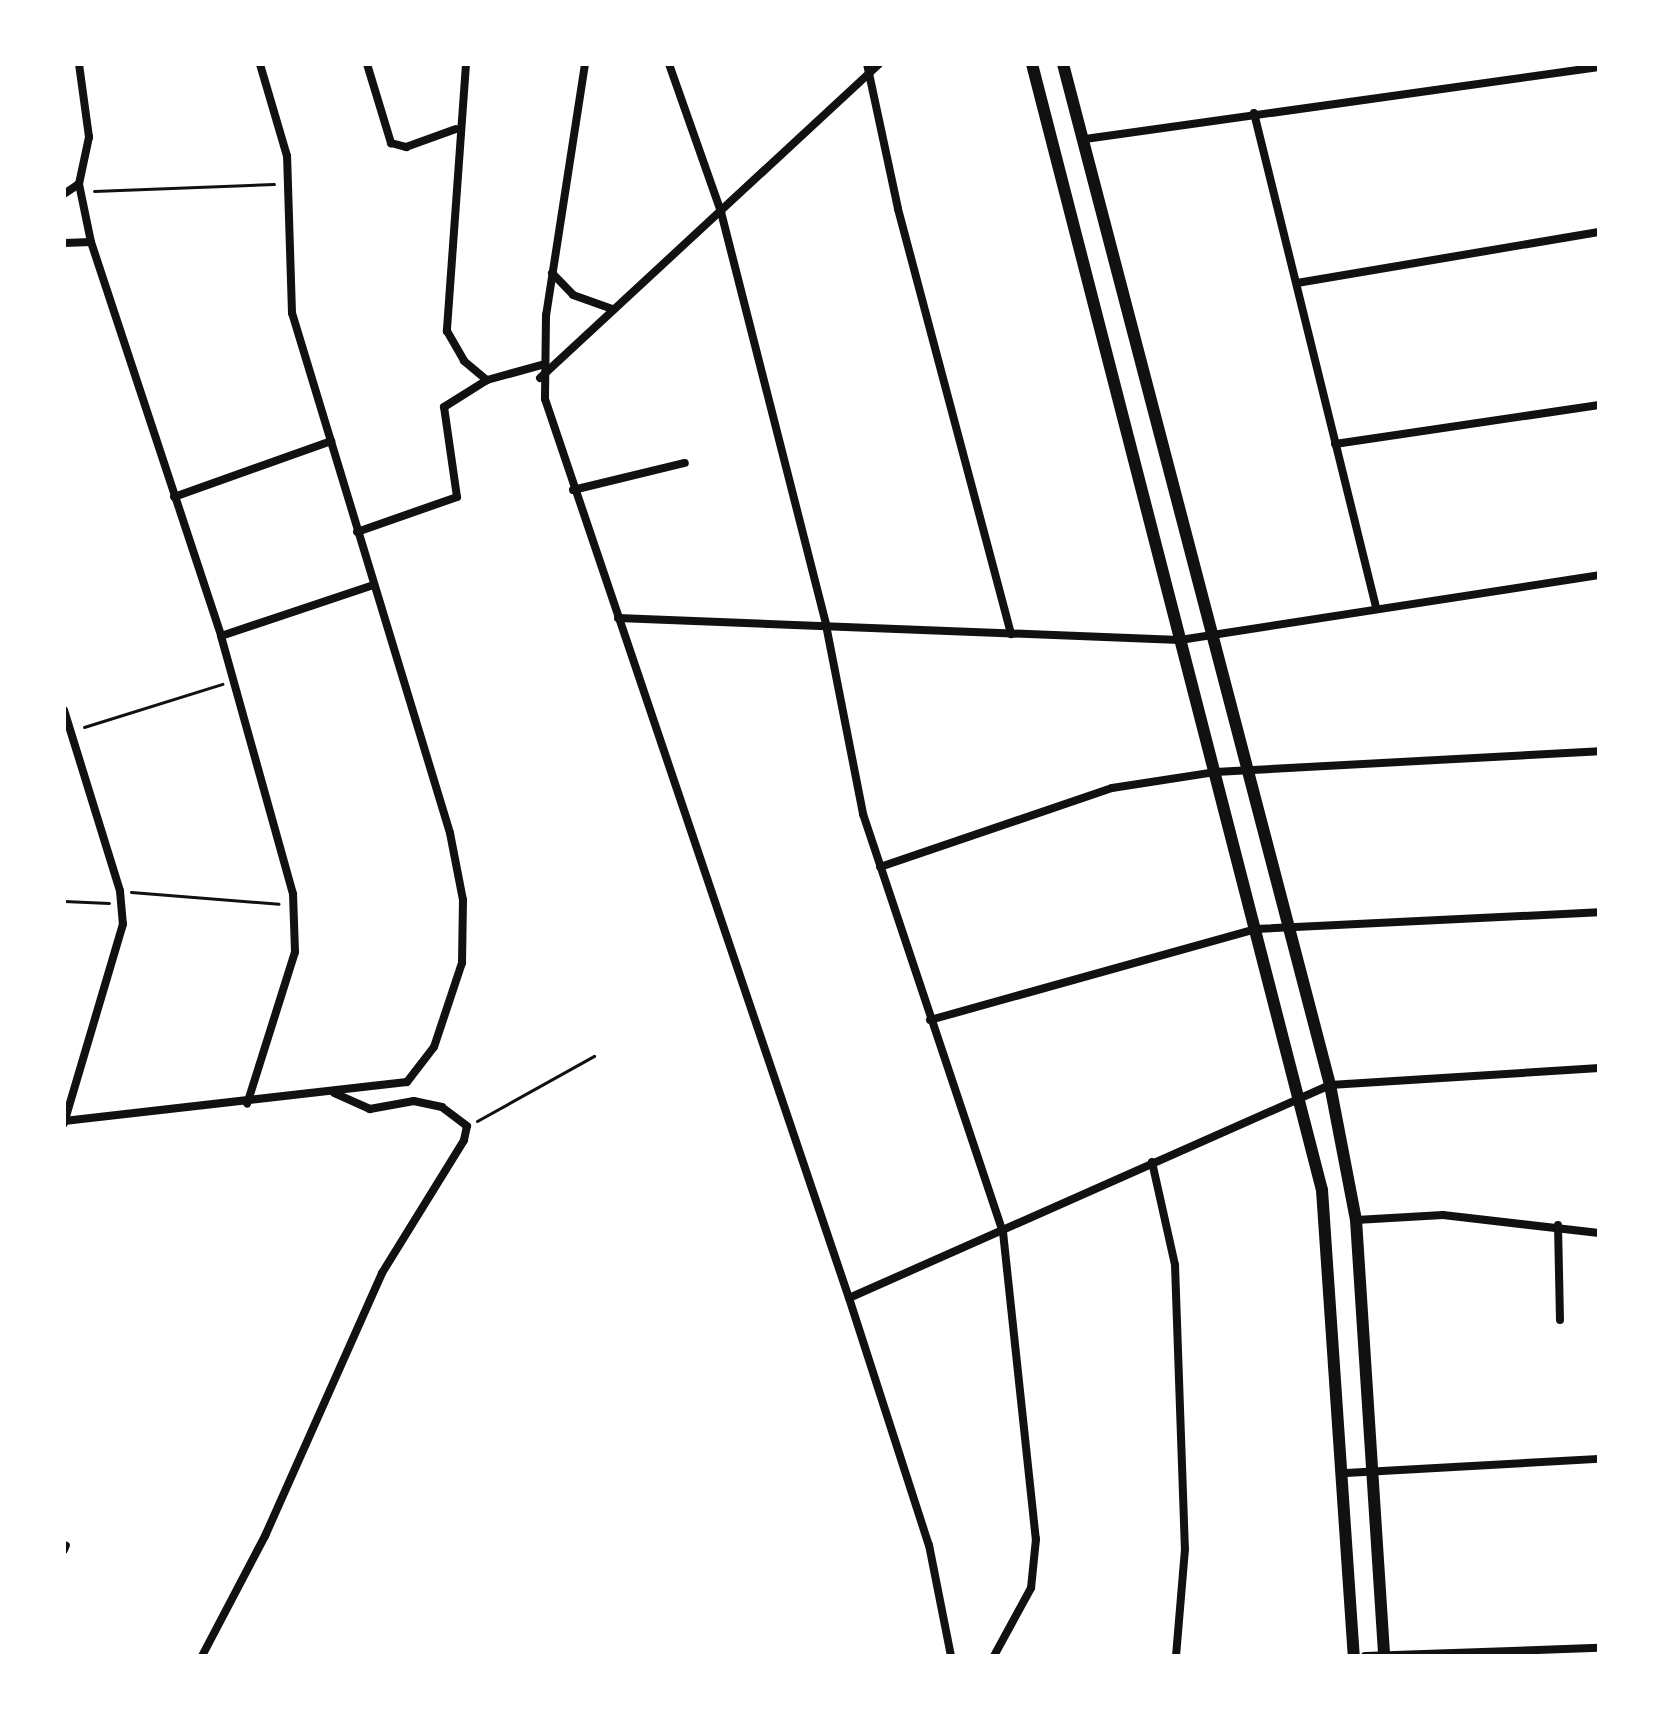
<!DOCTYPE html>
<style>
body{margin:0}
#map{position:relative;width:1663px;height:1720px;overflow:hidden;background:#fff;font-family:Rubik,sans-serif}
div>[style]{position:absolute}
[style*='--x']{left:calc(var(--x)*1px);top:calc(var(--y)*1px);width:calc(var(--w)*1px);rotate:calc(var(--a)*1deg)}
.path>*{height:3px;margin:-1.5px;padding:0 1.5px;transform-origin:1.5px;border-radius:1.5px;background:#111}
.minor>*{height:8px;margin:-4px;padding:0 4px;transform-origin:4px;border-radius:4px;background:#111}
.tertiary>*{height:12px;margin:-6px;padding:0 6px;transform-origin:6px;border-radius:6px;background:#111}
span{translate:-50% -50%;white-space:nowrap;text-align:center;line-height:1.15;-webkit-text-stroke:7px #fff;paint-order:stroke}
.frame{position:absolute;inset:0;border:66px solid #fff;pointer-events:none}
</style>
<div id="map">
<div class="path">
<div style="--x:94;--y:191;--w:180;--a:-2.2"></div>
<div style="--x:84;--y:727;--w:145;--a:-17.3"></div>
<div style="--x:131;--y:892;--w:148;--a:4.6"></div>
<div style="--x:64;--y:901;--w:45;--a:2.5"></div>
<div style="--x:477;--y:1121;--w:134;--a:-29.1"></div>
</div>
<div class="minor">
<div style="--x:79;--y:64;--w:74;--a:82.2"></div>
<div style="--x:89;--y:137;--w:48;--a:102"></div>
<div style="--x:79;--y:184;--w:59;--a:78.3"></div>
<div style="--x:91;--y:242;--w:415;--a:71.7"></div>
<div style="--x:221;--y:636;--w:268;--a:74.4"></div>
<div style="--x:293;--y:894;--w:58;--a:88"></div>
<div style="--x:295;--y:952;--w:159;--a:107.5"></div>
<div style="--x:367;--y:64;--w:83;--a:73.1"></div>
<div style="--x:391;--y:143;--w:16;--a:15"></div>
<div style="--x:406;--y:147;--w:53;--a:-19.8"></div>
<div style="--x:466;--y:64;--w:268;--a:94.1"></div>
<div style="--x:447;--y:331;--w:34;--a:60"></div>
<div style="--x:464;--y:361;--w:30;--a:40"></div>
<div style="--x:487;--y:380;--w:57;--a:-15.3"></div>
<div style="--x:585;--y:64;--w:254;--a:98.8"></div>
<div style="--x:546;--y:315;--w:84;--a:90.7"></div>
<div style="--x:545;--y:399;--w:949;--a:71.32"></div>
<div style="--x:849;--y:1298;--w:260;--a:72.1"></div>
<div style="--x:929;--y:1545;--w:113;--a:78.8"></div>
<div style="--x:669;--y:64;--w:157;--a:70.6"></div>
<div style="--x:721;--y:212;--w:426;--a:75.7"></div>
<div style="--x:826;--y:625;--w:193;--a:78.9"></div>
<div style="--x:863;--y:814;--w:441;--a:71.5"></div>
<div style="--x:1003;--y:1232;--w:309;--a:83.9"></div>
<div style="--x:1036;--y:1539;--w:49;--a:95.8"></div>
<div style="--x:1031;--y:1588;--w:77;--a:118.6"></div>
<div style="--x:867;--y:64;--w:148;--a:77.9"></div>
<div style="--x:898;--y:209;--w:440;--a:75.1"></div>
<div style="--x:1254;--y:113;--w:509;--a:76.13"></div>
<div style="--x:1085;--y:139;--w:519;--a:-7.97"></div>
<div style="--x:64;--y:194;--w:18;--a:-34"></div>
<div style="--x:64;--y:243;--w:27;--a:-2"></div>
<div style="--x:552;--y:273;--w:30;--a:46"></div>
<div style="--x:573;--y:295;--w:41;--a:19.7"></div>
<div style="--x:1297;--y:283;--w:306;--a:-9.6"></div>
<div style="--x:540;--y:378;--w:462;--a:-42.8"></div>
<div style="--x:1335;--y:444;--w:267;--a:-8.4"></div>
<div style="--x:573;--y:490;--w:115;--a:-13.6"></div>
<div style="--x:174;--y:497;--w:167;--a:-19.6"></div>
<div style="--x:357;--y:532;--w:106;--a:-19.3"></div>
<div style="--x:457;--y:497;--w:91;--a:-98.2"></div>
<div style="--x:444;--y:407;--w:51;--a:-32.1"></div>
<div style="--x:618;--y:618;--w:562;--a:2.24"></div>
<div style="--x:1180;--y:640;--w:424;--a:-8.8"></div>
<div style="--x:221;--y:636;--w:160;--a:-18.5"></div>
<div style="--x:64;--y:710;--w:189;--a:72.8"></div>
<div style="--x:120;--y:891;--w:33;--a:85"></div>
<div style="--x:123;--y:924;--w:208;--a:106.5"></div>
<div style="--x:880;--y:867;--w:245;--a:-18.8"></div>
<div style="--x:1112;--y:788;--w:104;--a:-8.8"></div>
<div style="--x:1215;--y:772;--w:385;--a:-3.1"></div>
<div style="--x:930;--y:1020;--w:338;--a:-15.6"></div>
<div style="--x:1256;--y:929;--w:343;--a:-2.8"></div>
<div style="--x:64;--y:1121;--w:345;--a:-6.5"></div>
<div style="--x:407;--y:1082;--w:44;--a:-52.4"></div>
<div style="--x:434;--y:1047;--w:89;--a:-71.6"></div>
<div style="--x:462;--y:963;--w:63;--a:-89.1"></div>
<div style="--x:463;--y:900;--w:68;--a:-101"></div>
<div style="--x:450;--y:833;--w:543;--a:-106.9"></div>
<div style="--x:292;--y:313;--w:157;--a:-91.8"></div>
<div style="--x:287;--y:156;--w:96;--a:-106.4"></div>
<div style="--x:1152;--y:1162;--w:106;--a:77.4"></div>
<div style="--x:1175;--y:1265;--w:284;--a:88"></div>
<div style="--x:1185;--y:1549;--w:107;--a:94.8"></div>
<div style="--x:1356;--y:1220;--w:87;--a:-3.3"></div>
<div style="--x:1443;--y:1215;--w:157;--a:6.6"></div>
<div style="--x:1558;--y:1225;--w:95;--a:88.8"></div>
<div style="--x:849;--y:1298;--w:526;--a:-23.89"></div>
<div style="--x:1330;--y:1085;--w:270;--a:-3.6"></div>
<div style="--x:1346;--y:1473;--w:253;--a:-3.2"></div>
<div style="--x:64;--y:1550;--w:5;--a:-68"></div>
<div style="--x:202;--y:1656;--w:136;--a:-62.3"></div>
<div style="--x:265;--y:1536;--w:288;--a:-66"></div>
<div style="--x:382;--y:1273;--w:156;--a:-58.3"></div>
<div style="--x:464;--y:1140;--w:14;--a:-78"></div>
<div style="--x:467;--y:1126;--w:31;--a:-143"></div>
<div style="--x:442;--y:1107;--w:29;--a:-168"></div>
<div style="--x:414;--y:1101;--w:45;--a:169.7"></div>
<div style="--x:370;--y:1109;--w:39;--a:-156"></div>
<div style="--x:1365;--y:1656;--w:234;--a:-2"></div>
</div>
<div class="tertiary">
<div style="--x:1032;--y:64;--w:1163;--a:75.56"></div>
<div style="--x:1322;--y:1190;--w:467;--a:86.1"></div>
<div style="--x:1063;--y:64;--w:1055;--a:75.34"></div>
<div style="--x:1330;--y:1085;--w:137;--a:79.1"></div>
<div style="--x:1356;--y:1220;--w:437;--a:86.3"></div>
</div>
<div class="frame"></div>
</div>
